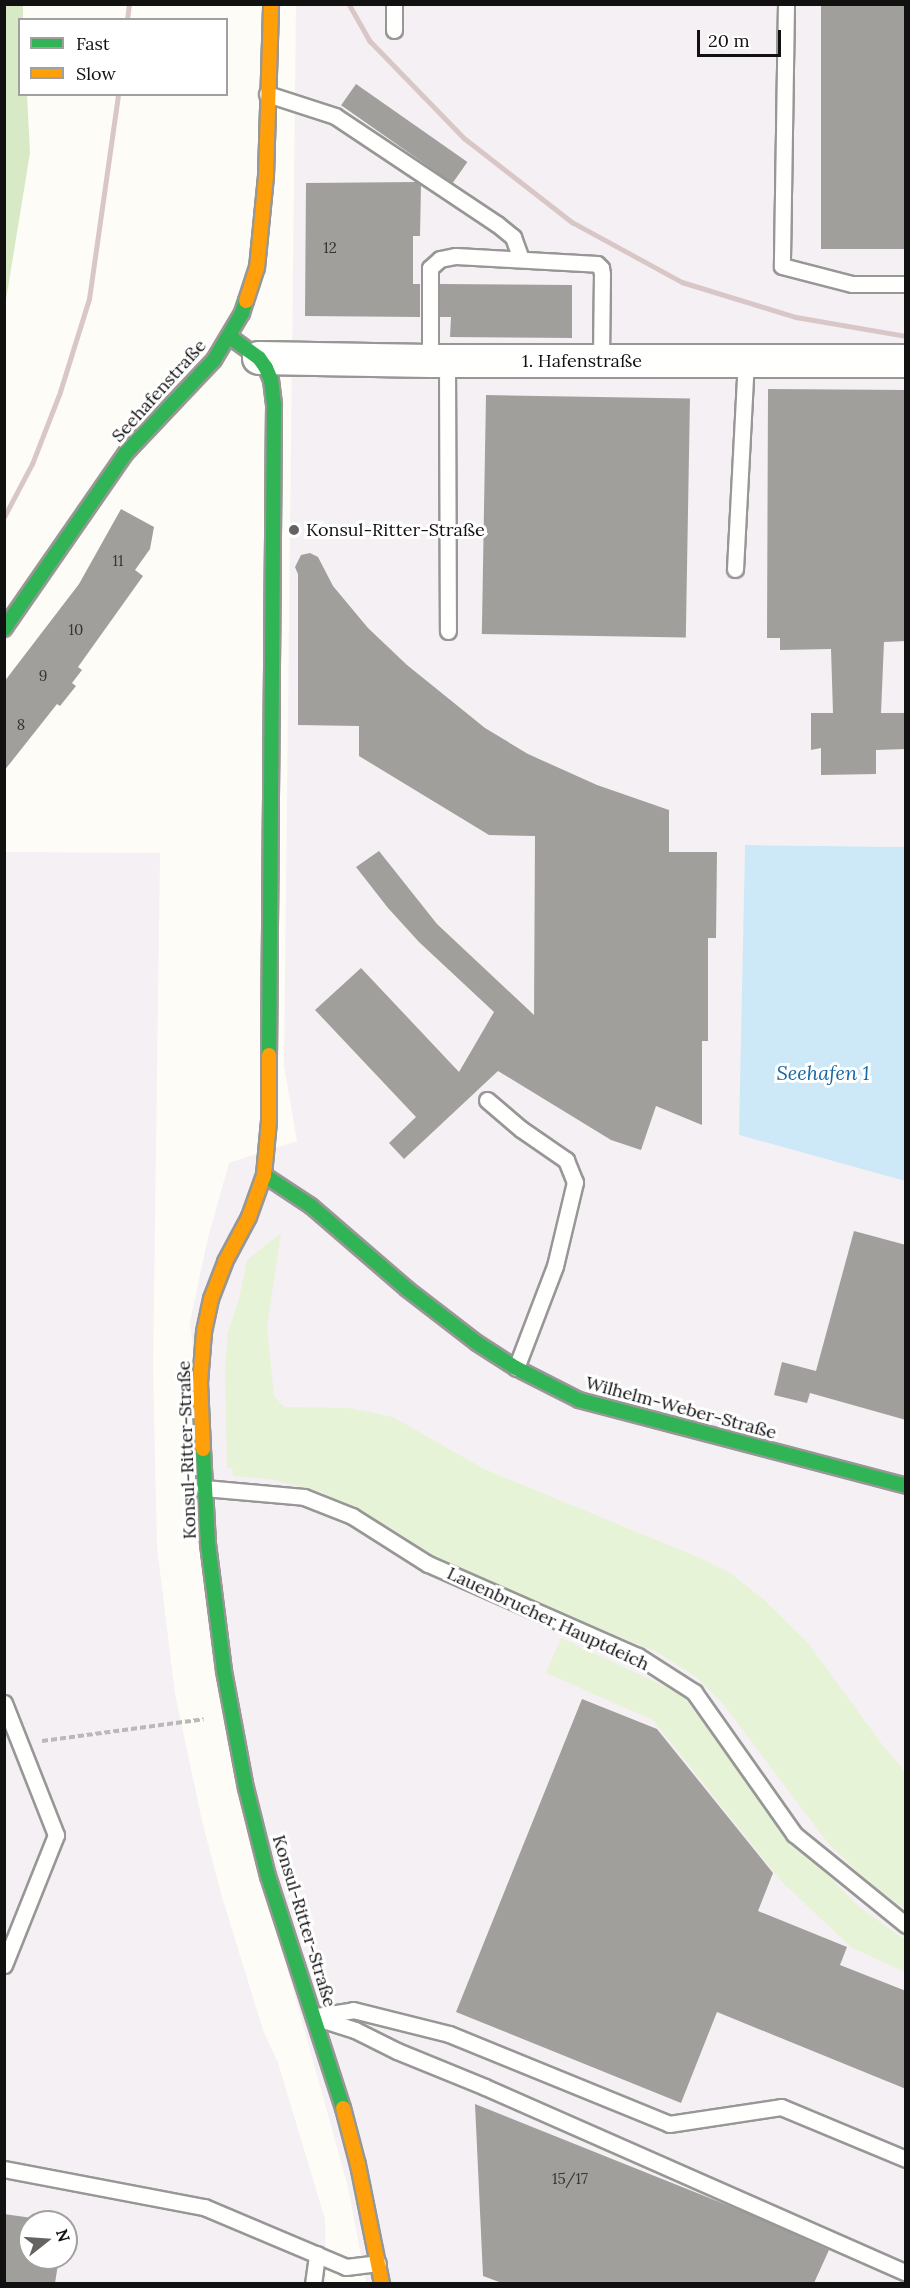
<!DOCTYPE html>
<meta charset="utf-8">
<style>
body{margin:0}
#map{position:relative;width:910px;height:2288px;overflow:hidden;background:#fdfcf7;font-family:Lora,serif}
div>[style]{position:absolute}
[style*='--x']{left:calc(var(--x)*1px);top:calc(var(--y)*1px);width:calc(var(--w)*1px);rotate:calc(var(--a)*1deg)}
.industrial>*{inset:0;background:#f5f0f3}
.green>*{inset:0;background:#e7f3d7}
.forest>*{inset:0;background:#d8eac5}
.water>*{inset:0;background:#cde8f7}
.building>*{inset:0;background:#a19f9c;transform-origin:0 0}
.path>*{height:4px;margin-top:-2px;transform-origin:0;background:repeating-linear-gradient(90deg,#b9b9b8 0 6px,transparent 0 9px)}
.roads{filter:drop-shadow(2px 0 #979795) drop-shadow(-2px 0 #979795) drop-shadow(0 2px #979795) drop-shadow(0 -2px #979795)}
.lane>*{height:15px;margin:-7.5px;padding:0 7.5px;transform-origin:7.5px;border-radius:7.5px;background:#fffffe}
.street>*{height:32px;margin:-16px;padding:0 16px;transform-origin:16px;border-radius:16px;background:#fffffe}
.fast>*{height:14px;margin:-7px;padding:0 7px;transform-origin:7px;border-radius:7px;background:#30b455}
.slow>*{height:14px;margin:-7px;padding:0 7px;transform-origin:7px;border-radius:7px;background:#ff9f0a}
.rail>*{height:4.5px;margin:-2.25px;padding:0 2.25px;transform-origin:2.25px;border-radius:2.25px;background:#d9c6c7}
.dots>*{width:16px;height:16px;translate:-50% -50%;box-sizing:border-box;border:3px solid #fff;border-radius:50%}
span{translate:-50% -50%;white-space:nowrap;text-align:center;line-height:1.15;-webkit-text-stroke:6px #fff;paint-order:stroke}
.number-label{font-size:15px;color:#353434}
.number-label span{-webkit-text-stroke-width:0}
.street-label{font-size:18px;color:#111}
.poi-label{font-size:18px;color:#111}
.left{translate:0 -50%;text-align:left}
.water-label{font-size:20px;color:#1768a6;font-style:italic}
.frame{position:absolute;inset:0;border:6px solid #111;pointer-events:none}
.legend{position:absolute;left:18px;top:18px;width:210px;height:78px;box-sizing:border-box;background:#fff;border:2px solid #a0a0a0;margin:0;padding:8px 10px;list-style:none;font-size:18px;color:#111}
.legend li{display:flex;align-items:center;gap:12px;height:30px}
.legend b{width:30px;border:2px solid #a0a0a0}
.north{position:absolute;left:18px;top:2210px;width:60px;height:60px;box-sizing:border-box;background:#fff;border:2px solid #a0a0a0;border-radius:50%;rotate:73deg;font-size:16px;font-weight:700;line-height:24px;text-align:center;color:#111}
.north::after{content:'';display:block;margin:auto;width:21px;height:27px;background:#646362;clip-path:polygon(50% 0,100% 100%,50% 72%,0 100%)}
.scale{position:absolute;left:697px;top:30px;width:84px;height:27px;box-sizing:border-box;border:3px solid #111;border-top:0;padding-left:8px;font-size:18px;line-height:21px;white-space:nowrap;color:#111;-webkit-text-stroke:4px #fff;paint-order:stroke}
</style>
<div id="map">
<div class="industrial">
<div style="clip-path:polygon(296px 5px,905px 5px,905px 847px,745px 845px,740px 1135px,905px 1181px,905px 2283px,366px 2283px,348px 2187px,240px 1798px,190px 1322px,208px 1238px,229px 1163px,297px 1141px,284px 1066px)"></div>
<div style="clip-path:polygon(evenodd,5px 852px,160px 853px,153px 1368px,157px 1547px,175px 1694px,202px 1821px,222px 1897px,263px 2030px,278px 2063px,325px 2219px,326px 2283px,5px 2284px,5px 852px,30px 2222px,66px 2222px,66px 2258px,30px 2258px,30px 2222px)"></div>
</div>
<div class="green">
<div style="clip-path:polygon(281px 1233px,267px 1327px,274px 1396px,284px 1407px,349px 1408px,393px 1417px,484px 1469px,700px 1558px,730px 1573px,762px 1598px,808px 1643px,881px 1743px,905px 1772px,905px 1909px,864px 1878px,828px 1843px,723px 1704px,696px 1677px,657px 1652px,458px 1572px,391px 1528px,322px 1492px,269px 1479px,233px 1476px,232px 1468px,227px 1468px,225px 1368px,228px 1332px,239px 1299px,247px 1260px)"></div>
<div style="clip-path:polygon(561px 1638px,681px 1694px,807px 1854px,858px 1906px,905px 1940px,905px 1972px,852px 1948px,781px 1881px,653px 1720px,546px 1673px)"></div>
</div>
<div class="forest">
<div style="clip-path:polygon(5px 4px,23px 5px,23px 19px,20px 20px,20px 94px,27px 95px,30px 153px,5px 306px)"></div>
</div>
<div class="water">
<div style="clip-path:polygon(745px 845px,905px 847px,905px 1181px,739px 1135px)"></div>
</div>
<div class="building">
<div style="left:821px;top:4px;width:85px;height:245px"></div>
<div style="left:356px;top:84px;width:136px;height:26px;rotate:35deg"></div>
<div style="clip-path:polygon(417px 182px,421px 185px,420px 236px,413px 236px,413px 284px,420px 284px,420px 317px,305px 316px,306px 183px)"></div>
<div style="clip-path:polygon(440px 284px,572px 285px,572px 338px,450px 337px,451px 317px,440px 317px)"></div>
<div style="clip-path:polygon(768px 389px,906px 390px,906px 641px,884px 642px,881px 713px,906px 713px,906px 749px,876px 750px,876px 774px,821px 775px,821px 748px,811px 750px,811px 713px,833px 713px,831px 649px,780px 650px,780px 638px,767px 638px)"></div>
<div style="left:486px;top:395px;width:204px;height:239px;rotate:1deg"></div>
<div style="clip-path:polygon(121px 509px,154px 527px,150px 549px,135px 570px,143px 576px,78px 667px,82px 670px,72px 683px,76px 686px,60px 706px,57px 704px,4px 771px,4px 682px,79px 584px)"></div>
<div style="clip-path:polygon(310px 553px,318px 557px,333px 586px,368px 628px,407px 665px,485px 728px,528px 754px,597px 785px,669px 810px,669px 852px,717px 852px,716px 938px,708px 938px,708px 1041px,702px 1041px,702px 1125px,656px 1106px,641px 1150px,611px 1140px,498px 1071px,404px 1159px,389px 1143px,416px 1117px,315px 1010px,361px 968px,459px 1072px,494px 1012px,419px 942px,388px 908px,356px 867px,379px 851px,437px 924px,534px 1015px,535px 836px,489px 835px,359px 756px,359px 726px,298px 725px,298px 574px,295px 567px,301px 555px)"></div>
<div style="clip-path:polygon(854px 1231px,906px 1245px,906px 1420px,810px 1393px,807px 1403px,774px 1395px,782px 1362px,816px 1371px)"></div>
<div style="clip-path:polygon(582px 1699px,657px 1729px,773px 1873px,758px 1911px,847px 1947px,840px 1965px,906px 1991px,906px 2089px,717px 2012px,681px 2103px,456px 2012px)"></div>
<div style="clip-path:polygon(475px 2104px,752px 2215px,829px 2250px,814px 2283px,502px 2283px,483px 2276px)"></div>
<div style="clip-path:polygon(4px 2214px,32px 2218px,30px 2258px,59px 2258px,55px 2283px,4px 2283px)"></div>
</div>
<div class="path">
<div style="--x:42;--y:1741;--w:163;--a:-7.7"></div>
</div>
<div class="roads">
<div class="lane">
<div style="--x:786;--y:4;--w:262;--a:90.9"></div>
<div style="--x:782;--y:266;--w:72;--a:14.4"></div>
<div style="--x:852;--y:284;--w:54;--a:0"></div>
<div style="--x:394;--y:30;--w:26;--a:-90"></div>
<div style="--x:267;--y:94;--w:71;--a:17.9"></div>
<div style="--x:335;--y:116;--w:195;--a:33.7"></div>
<div style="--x:497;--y:224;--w:21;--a:39"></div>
<div style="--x:513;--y:237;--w:23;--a:70"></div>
<div style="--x:430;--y:361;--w:93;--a:-90"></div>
<div style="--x:430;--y:268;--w:13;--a:-42"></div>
<div style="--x:440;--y:259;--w:16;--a:-11"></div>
<div style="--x:456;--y:256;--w:141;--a:3.2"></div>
<div style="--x:597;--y:264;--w:6;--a:45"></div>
<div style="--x:601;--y:268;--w:6;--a:81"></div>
<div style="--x:602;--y:274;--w:87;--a:90.7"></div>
<div style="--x:447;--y:361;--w:270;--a:89.8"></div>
<div style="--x:735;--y:569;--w:208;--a:-87"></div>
<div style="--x:487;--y:1100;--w:45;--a:40.5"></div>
<div style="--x:521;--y:1129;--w:55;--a:34.6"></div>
<div style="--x:566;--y:1160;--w:24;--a:68"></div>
<div style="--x:575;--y:1182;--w:86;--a:103.4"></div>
<div style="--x:555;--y:1266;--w:109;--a:110.9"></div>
<div style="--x:204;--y:1488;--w:100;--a:5.1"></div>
<div style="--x:304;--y:1497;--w:52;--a:21.6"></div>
<div style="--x:352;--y:1516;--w:90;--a:32.3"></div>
<div style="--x:428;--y:1564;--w:229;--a:23.7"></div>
<div style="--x:638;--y:1656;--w:67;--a:32.7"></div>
<div style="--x:694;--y:1692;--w:174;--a:54.8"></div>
<div style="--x:794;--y:1834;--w:144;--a:39.1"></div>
<div style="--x:4;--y:1703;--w:142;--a:68.5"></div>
<div style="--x:56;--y:1835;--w:140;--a:111.8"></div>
<div style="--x:317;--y:2016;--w:36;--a:-9"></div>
<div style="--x:353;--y:2010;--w:99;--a:14"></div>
<div style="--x:449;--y:2034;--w:238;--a:22.2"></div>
<div style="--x:669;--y:2124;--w:113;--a:-8.6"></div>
<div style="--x:781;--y:2107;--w:135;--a:22.6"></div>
<div style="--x:314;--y:2017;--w:43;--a:17.6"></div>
<div style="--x:355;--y:2030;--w:47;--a:26.6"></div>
<div style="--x:397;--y:2051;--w:95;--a:22.2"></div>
<div style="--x:485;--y:2087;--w:460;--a:23.8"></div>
<div style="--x:4;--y:2169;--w:204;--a:10.8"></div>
<div style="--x:204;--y:2207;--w:154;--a:22.9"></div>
<div style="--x:346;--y:2267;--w:32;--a:-7"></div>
<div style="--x:313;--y:2284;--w:30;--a:-82"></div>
</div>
<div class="street">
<div style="--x:259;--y:358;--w:171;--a:1"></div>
<div style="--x:430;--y:361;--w:476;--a:0"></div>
</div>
<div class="fast">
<div style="--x:230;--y:337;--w:36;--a:36"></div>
<div style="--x:259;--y:358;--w:12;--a:55"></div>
<div style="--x:266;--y:368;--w:13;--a:67"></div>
<div style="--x:271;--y:380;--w:26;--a:83"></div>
<div style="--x:274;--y:406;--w:649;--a:90.44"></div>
<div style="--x:4;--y:629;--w:214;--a:-55.3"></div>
<div style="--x:126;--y:453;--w:128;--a:-46.6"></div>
<div style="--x:214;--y:360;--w:55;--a:-59.2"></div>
<div style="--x:242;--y:313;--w:13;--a:-72"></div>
<div style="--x:264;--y:1175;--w:56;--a:33.4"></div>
<div style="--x:311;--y:1206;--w:127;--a:40.8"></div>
<div style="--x:407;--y:1289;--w:88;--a:37.6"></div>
<div style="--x:477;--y:1343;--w:46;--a:32.7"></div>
<div style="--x:516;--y:1368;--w:71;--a:26.9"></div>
<div style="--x:579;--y:1400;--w:338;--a:14.7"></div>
<div style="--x:203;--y:1449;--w:95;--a:87"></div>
<div style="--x:208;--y:1544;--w:128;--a:82.8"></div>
<div style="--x:224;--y:1671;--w:119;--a:79.4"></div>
<div style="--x:246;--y:1788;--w:91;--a:76"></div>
<div style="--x:268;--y:1876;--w:244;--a:72.1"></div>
</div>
<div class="slow">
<div style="--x:246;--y:301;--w:35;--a:-72"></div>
<div style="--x:257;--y:268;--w:92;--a:-84.4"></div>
<div style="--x:266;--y:176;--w:172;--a:-88.3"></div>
<div style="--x:203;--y:1449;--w:66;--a:-92.6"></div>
<div style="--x:200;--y:1383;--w:51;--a:-85.5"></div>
<div style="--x:204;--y:1332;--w:34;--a:-78"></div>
<div style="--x:211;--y:1299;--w:40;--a:-69"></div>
<div style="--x:225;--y:1262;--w:51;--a:-61.9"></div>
<div style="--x:249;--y:1217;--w:45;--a:-70.3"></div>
<div style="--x:264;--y:1175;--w:54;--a:-84.7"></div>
<div style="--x:269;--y:1121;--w:66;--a:-90"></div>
<div style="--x:343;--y:2108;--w:59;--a:75.3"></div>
<div style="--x:358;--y:2165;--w:121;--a:78.6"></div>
</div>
</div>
<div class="rail">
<div style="--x:349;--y:4;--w:43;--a:60.4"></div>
<div style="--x:370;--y:41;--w:135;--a:45.9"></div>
<div style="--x:464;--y:138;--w:137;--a:37.9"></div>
<div style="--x:572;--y:222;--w:125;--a:28.6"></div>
<div style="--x:682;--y:282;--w:119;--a:17.1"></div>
<div style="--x:796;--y:317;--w:112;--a:9.8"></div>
<div style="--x:127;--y:20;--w:16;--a:-83"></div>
<div style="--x:4;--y:517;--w:60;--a:-62.2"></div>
<div style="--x:32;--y:464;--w:77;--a:-68.7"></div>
<div style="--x:60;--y:392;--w:97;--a:-72.7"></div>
<div style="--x:89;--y:299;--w:207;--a:-81.9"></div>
</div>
<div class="dots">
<div style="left:294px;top:530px;background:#646362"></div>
</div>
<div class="number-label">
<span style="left:330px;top:248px">12</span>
<span style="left:118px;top:561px">11</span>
<span style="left:76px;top:630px">10</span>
<span style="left:43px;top:676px">9</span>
<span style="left:21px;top:725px">8</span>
<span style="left:570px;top:2179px">15/17</span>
</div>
<div class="street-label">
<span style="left:582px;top:361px">1. Hafenstraße</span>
<span style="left:159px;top:391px;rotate:-48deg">Seehafenstraße</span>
<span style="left:681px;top:1408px;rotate:15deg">Wilhelm-Weber-Straße</span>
<span style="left:187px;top:1450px;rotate:-92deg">Konsul-Ritter-Straße</span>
<span style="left:548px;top:1619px;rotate:25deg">Lauenbrucher Hauptdeich</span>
<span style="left:304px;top:1921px;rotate:73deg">Konsul-Ritter-Straße</span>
</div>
<div class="poi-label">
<span class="left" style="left:306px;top:530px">Konsul-Ritter-Straße</span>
</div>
<div class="water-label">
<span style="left:823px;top:1072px">Seehafen 1</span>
</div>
<div class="frame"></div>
<ul class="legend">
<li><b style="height:8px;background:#30b455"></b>Fast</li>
<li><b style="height:8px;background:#ff9f0a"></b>Slow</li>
</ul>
<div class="north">N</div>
<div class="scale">20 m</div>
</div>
